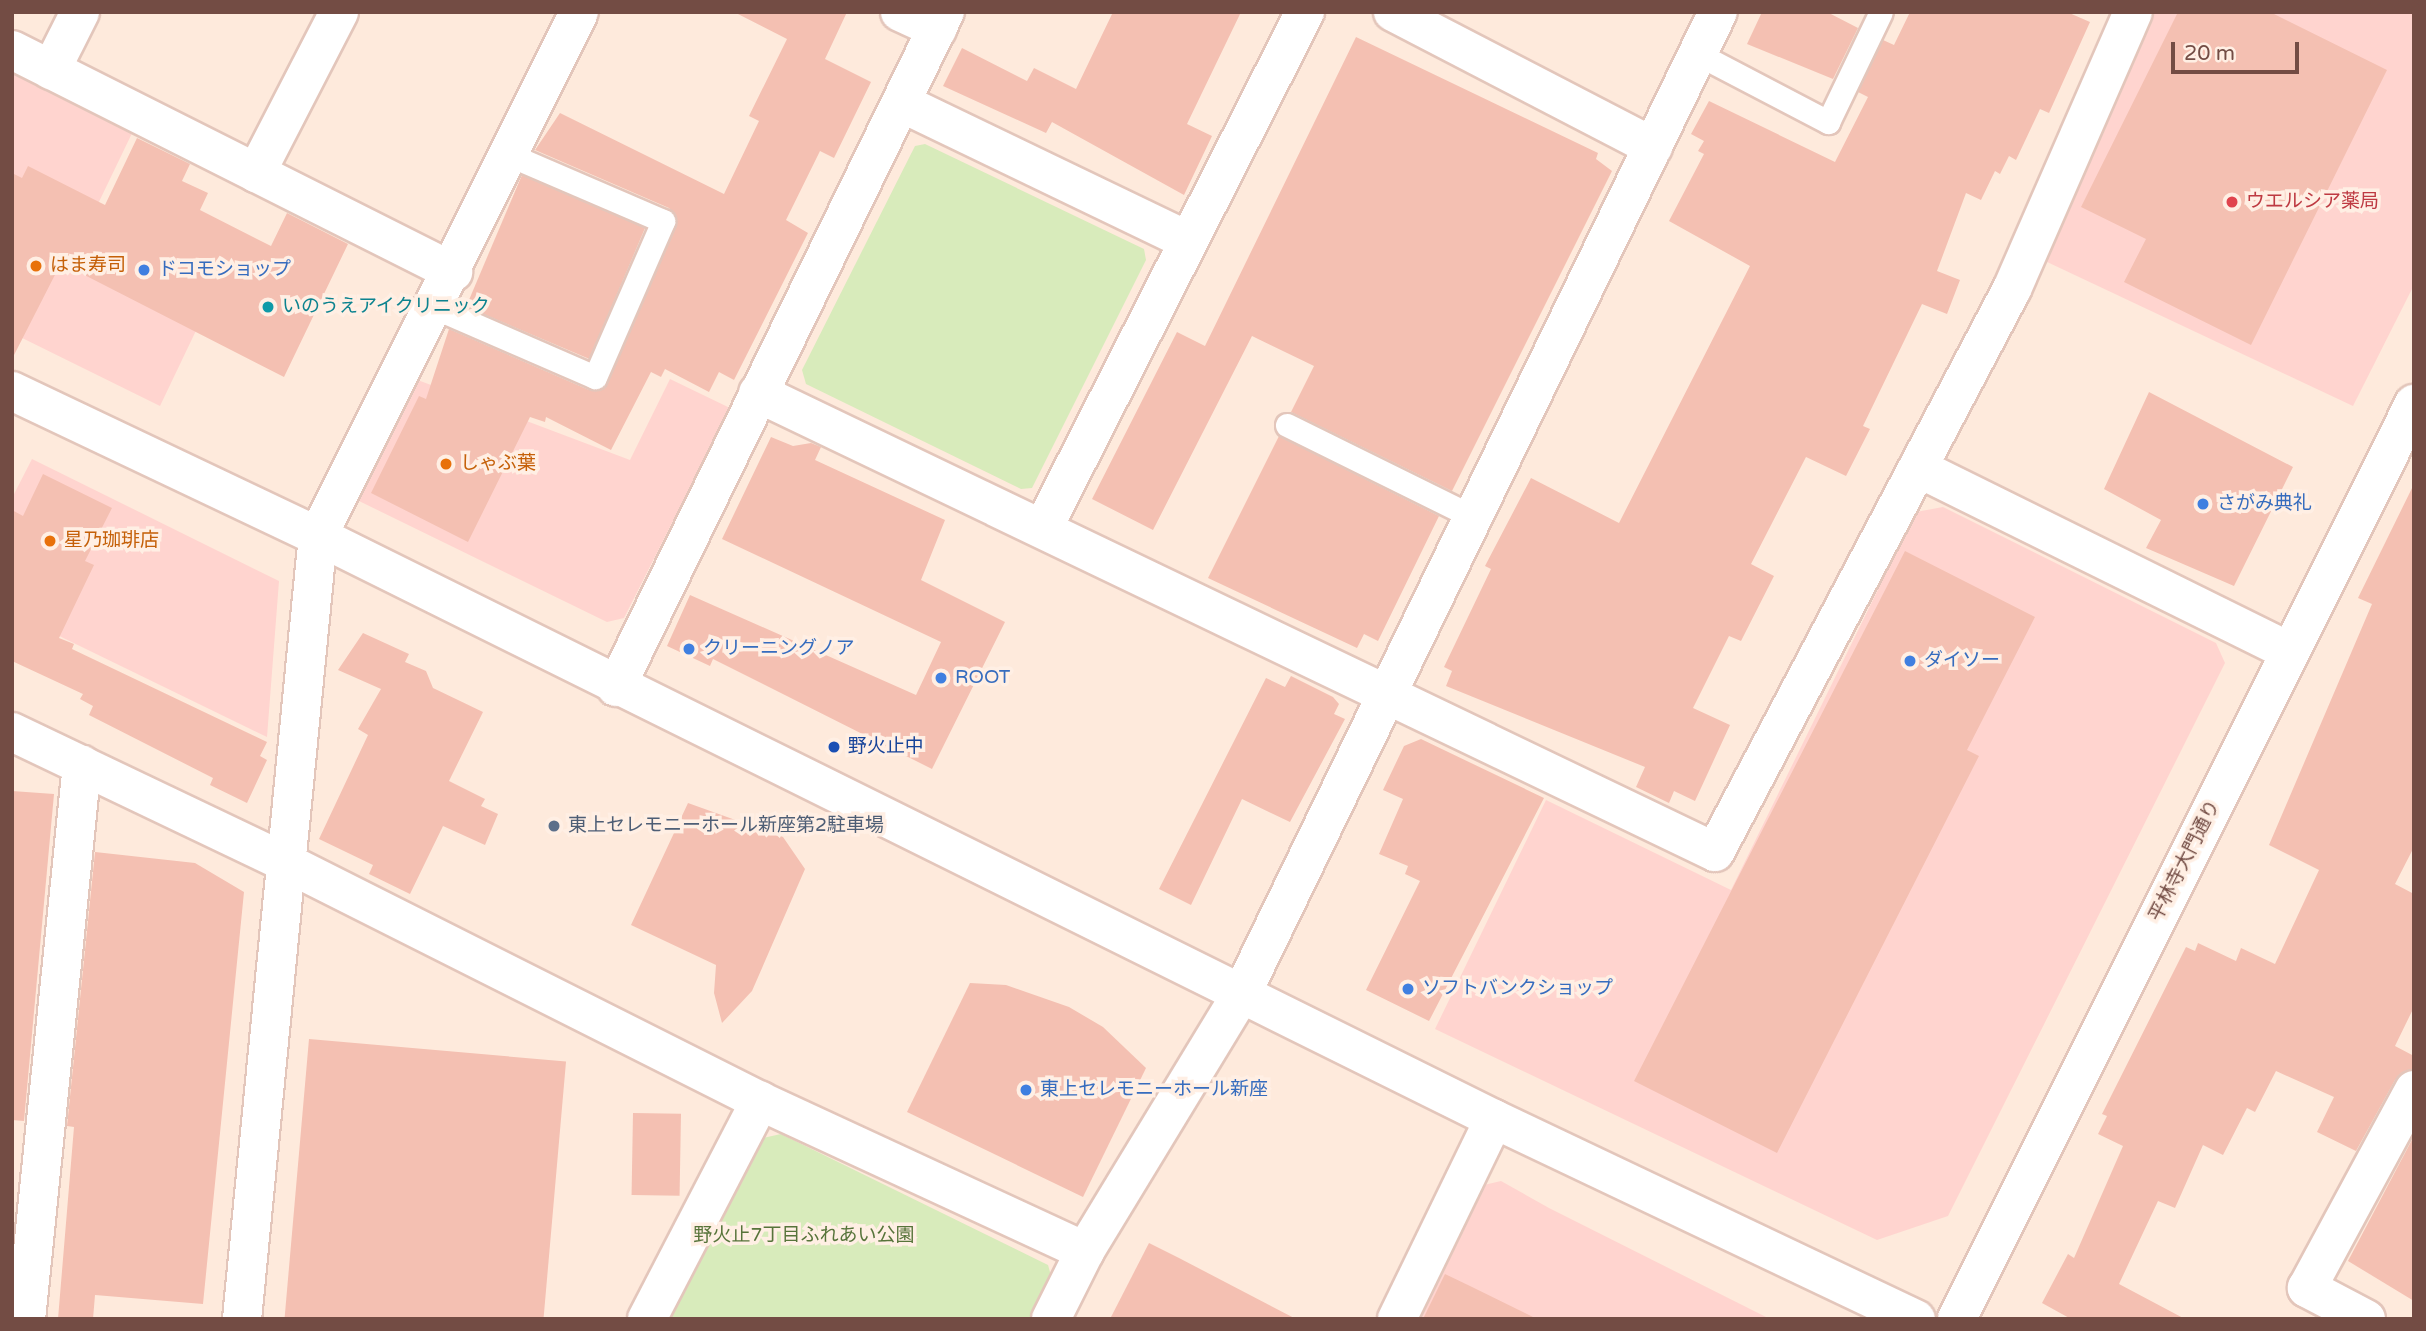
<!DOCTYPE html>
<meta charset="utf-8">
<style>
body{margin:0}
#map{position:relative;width:2426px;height:1331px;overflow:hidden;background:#feeadc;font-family:"Varela Round","Noto Sans JP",sans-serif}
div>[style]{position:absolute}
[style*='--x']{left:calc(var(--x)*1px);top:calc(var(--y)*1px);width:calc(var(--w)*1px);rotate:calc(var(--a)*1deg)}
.commercial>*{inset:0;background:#ffd4cf}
.green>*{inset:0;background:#d8ebbb}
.building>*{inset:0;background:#f4c0b2;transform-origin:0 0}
.roads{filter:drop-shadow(2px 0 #e3c6bb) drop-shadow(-2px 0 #e3c6bb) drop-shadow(0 2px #e3c6bb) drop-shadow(0 -2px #e3c6bb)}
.lane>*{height:23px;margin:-11.5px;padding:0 11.5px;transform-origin:11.5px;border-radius:11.5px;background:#fff}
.street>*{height:38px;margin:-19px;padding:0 19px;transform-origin:19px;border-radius:19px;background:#fff}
.secondary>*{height:38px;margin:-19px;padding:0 19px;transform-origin:19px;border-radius:19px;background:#fff}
.dots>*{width:19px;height:19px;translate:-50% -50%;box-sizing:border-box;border:4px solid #ffefe4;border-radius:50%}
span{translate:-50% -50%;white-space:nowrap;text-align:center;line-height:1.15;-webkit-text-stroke:7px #ffefe4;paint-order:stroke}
.health-label{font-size:19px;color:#be3a42}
.left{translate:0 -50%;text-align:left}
.food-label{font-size:19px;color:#c56008}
.shop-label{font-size:19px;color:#366cbe}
.culture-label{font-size:19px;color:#0d838f}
.transit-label{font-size:19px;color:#164399}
.service-label{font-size:19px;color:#4e5e75}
.street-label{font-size:19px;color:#734c44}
.park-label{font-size:19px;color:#57743a}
.frame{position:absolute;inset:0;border:14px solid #734c44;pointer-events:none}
.scale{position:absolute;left:2171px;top:42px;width:128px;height:32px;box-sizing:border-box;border:4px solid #734c44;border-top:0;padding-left:9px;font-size:21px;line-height:24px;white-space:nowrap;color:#734c44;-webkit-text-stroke:5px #ffefe4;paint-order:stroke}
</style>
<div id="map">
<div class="commercial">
<div style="clip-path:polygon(2155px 12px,2414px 12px,2414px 285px,2353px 406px,2045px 261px)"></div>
<div style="clip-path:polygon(12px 66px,135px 127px,96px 208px,224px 272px,160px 406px,12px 333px)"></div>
<div style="clip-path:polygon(415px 379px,630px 460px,670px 379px,730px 408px,624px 618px,607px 622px,359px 501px)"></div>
<div style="clip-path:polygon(32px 459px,279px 581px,267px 737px,12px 613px,12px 498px)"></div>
<div style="clip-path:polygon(1943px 507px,2216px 643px,2225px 663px,1948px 1216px,1877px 1240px,1435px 1029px,1546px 800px,1731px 890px,1916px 512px)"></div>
<div style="clip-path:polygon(1501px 1181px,1549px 1208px,1770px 1319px,1417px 1319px,1484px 1185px)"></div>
</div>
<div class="green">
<div style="clip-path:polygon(925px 144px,1144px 249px,1146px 260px,1032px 488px,1021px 489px,806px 384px,802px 370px,915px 146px)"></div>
<div style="clip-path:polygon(781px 1134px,1048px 1265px,1054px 1286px,1038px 1319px,669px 1319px,763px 1138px)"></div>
</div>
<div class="building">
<div style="clip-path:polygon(734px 12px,847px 12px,825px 59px,871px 82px,834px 158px,820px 151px,786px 220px,808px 233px,734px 380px,719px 372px,709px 392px,665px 369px,661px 377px,651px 372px,611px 450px,546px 417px,545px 422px,530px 417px,468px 542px,371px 493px,419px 396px,426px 399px,449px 329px,589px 390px,607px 383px,677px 219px,669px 208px,535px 150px,560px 113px,724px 194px,759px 121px,749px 116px,787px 39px)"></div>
<div style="clip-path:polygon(1113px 12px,1241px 12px,1187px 124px,1212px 136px,1184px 195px,1052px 122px,1046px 133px,943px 86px,962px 48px,1027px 81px,1034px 68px,1076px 89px)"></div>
<div style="clip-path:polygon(1762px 12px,1827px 12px,1858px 28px,1833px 79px,1747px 44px)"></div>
<div style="clip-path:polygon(1910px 12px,2067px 12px,2090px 22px,2049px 113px,2040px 109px,2016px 160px,2009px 156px,2000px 174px,1995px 171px,1981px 200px,1966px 193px,1937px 271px,1960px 280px,1947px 314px,1922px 304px,1863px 426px,1870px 429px,1846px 476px,1806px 457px,1751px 564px,1774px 576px,1741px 641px,1729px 636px,1693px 708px,1730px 725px,1695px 801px,1674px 791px,1669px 803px,1636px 787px,1645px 767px,1446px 686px,1452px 671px,1444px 667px,1491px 569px,1485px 566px,1531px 478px,1619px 523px,1750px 266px,1669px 221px,1704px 154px,1698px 151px,1704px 141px,1691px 134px,1709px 101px,1835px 162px,1868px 97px,1858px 92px,1883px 40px,1894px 45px)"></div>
<div style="clip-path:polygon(2178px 12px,2270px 12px,2387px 70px,2251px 345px,2124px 282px,2146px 239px,2081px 207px)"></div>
<div style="clip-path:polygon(1356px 37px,1598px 153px,1596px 159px,1612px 171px,1452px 491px,1291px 412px,1314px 366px,1252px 336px,1153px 530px,1092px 499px,1177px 332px,1205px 346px)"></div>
<div style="clip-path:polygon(137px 138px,190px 164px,182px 181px,208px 193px,200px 210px,271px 246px,287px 213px,348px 244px,284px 377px,61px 263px,12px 359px,12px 173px,22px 178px,28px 166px,105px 205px)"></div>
<div style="left:522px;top:175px;width:134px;height:143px;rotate:23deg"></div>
<div style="clip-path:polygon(2149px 392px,2293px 467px,2234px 586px,2146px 548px,2161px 520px,2104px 489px)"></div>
<div style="clip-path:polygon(1279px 436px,1439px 516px,1378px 641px,1364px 634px,1357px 648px,1208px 578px)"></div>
<div style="clip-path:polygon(771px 437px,793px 446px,811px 443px,821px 447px,815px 460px,945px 520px,921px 580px,1005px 622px,932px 769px,713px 659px,710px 666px,667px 646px,690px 595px,916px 695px,941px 642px,722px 539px)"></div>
<div style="clip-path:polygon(43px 474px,112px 508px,85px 561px,94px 565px,59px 638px,74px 644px,72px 649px,267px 742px,260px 756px,267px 760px,247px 803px,210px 785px,213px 778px,89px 715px,93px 706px,80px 699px,83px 694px,12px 661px,12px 510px,23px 516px)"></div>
<div style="clip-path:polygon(2414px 484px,2414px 847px,2395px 884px,2414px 894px,2414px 1007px,2395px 1046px,2414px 1056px,2414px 1068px,2395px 1080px,2356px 1151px,2317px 1132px,2334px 1097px,2276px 1071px,2255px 1112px,2247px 1108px,2223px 1155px,2203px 1145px,2175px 1208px,2158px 1201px,2119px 1284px,2185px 1319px,2071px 1319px,2042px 1303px,2068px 1254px,2074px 1258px,2123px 1146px,2098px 1134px,2107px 1116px,2102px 1114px,2186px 947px,2195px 951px,2198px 943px,2236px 961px,2241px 948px,2275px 964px,2319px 870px,2269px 845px,2372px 604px,2358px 598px)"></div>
<div style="clip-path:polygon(1905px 551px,2035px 617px,1967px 750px,1979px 756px,1777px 1153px,1634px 1081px)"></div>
<div style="clip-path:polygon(363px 633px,409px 654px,405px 662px,426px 671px,433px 688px,483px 712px,449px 781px,485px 799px,481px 806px,498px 814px,485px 845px,443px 826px,410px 894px,369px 874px,373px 865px,319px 839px,368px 735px,358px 729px,381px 689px,338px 670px)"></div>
<div style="clip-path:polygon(1291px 676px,1333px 697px,1339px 704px,1334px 714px,1345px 719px,1290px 822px,1242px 799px,1191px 905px,1159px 889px,1266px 678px,1285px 687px)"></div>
<div style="clip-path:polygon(1421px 739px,1544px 798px,1429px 1021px,1366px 990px,1420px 881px,1405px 874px,1408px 866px,1379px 854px,1403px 799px,1383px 790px,1404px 746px)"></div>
<div style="clip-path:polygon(12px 791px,54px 794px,24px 1121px,12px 1120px)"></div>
<div style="clip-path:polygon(688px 803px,783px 837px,805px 869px,752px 991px,722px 1023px,714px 993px,716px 965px,631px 925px)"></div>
<div style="clip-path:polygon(95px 852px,195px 863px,244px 892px,203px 1304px,95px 1295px,93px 1319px,58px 1319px,74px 1127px,67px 1126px)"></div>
<div style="clip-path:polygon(970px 983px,1006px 985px,1069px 1007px,1103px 1027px,1146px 1068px,1083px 1197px,907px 1112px)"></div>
<div style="left:309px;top:1039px;width:258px;height:281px;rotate:5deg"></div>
<div style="left:633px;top:1113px;width:48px;height:82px;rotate:1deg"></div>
<div style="clip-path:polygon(2414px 1136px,2414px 1301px,2348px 1261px)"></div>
<div style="clip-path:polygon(1149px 1243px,1179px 1258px,1296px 1319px,1110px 1319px)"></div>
<div style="clip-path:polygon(1445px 1274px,1470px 1286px,1537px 1319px,1423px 1319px)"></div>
</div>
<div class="roads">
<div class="lane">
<div style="--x:1698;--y:54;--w:147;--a:27.6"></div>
<div style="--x:1828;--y:122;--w:122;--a:-64.3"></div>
<div style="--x:436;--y:308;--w:173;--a:23.5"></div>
<div style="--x:595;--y:377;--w:170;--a:-66.4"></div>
<div style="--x:663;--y:221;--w:167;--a:-156.7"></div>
<div style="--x:1287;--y:425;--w:208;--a:26.3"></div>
</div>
<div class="street">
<div style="--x:900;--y:12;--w:41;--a:24.7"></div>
<div style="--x:1393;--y:12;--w:293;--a:27.4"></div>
<div style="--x:12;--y:50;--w:494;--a:26.7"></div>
<div style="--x:51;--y:70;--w:65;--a:-63.4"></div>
<div style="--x:902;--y:103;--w:316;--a:25.7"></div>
<div style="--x:256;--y:173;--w:181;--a:-62.7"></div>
<div style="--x:758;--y:393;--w:1061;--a:25.62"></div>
<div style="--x:1715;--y:852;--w:637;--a:-62.19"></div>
<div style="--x:2012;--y:289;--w:302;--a:-66.4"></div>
<div style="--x:1918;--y:468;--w:415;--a:26.3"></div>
<div style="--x:1043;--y:528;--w:579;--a:-63.08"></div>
<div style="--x:616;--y:687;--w:751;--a:-64.02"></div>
<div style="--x:12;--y:732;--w:300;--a:25.5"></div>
<div style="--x:26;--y:1319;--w:557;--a:-84.23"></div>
<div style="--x:242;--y:1319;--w:787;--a:-84.46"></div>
<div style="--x:318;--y:536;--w:585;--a:-63.52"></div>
<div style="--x:647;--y:1319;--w:246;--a:-62.6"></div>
<div style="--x:1051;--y:1319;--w:76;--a:-63.4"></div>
<div style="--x:1397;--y:1319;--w:222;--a:-64.1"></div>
<div style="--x:2366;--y:1319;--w:67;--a:-152.3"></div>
<div style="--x:2307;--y:1288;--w:225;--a:-61.6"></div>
</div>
<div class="secondary">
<div style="--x:12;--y:391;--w:339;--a:25.4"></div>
<div style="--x:318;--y:536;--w:1313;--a:26.37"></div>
<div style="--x:1494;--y:1119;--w:467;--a:25.4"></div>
<div style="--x:283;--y:861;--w:534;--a:26.71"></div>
<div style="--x:760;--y:1101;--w:358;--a:24.8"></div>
<div style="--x:1085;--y:1251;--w:302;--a:-58.7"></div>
<div style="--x:1242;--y:993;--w:1090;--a:-64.12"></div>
<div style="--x:1957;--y:1319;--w:1023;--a:-63.46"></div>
</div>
</div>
<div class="dots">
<div style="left:2232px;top:202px;background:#e0444e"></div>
<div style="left:36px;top:266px;background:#e8710a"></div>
<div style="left:144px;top:270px;background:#3f7fe0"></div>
<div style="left:268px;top:307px;background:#0f9aa8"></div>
<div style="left:446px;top:464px;background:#e8710a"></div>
<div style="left:2203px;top:504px;background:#3f7fe0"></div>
<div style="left:50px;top:541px;background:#e8710a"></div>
<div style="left:689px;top:649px;background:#3f7fe0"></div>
<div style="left:1910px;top:661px;background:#3f7fe0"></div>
<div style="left:941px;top:678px;background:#3f7fe0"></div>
<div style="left:834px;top:747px;background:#1a4fb4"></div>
<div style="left:554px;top:826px;background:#5c6f8a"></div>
<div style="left:1408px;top:989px;background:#3f7fe0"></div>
<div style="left:1026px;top:1090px;background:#3f7fe0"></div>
</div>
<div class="health-label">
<span class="left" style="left:2246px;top:202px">ウエルシア薬局</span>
</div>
<div class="food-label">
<span class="left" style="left:50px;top:266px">はま寿司</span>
<span class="left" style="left:460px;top:464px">しゃぶ葉</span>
<span class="left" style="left:64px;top:541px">星乃珈琲店</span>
</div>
<div class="shop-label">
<span class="left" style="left:158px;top:270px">ドコモショップ</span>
<span class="left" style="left:2217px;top:504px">さがみ典礼</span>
<span class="left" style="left:703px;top:649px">クリーニングノア</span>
<span class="left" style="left:1924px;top:661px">ダイソー</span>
<span class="left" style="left:955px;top:678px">ROOT</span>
<span class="left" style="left:1422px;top:989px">ソフトバンクショップ</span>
<span class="left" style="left:1040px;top:1090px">東上セレモニーホール新座</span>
</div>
<div class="culture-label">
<span class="left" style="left:282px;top:307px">いのうえアイクリニック</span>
</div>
<div class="transit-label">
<span class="left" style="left:848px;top:747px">野火止中</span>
</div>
<div class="service-label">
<span class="left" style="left:568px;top:826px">東上セレモニーホール新座第2駐車場</span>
</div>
<div class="street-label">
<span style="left:2185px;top:861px;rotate:-63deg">平林寺大門通り</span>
</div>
<div class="park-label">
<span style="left:804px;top:1236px">野火止7丁目ふれあい公園</span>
</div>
<div class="frame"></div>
<div class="scale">20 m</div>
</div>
